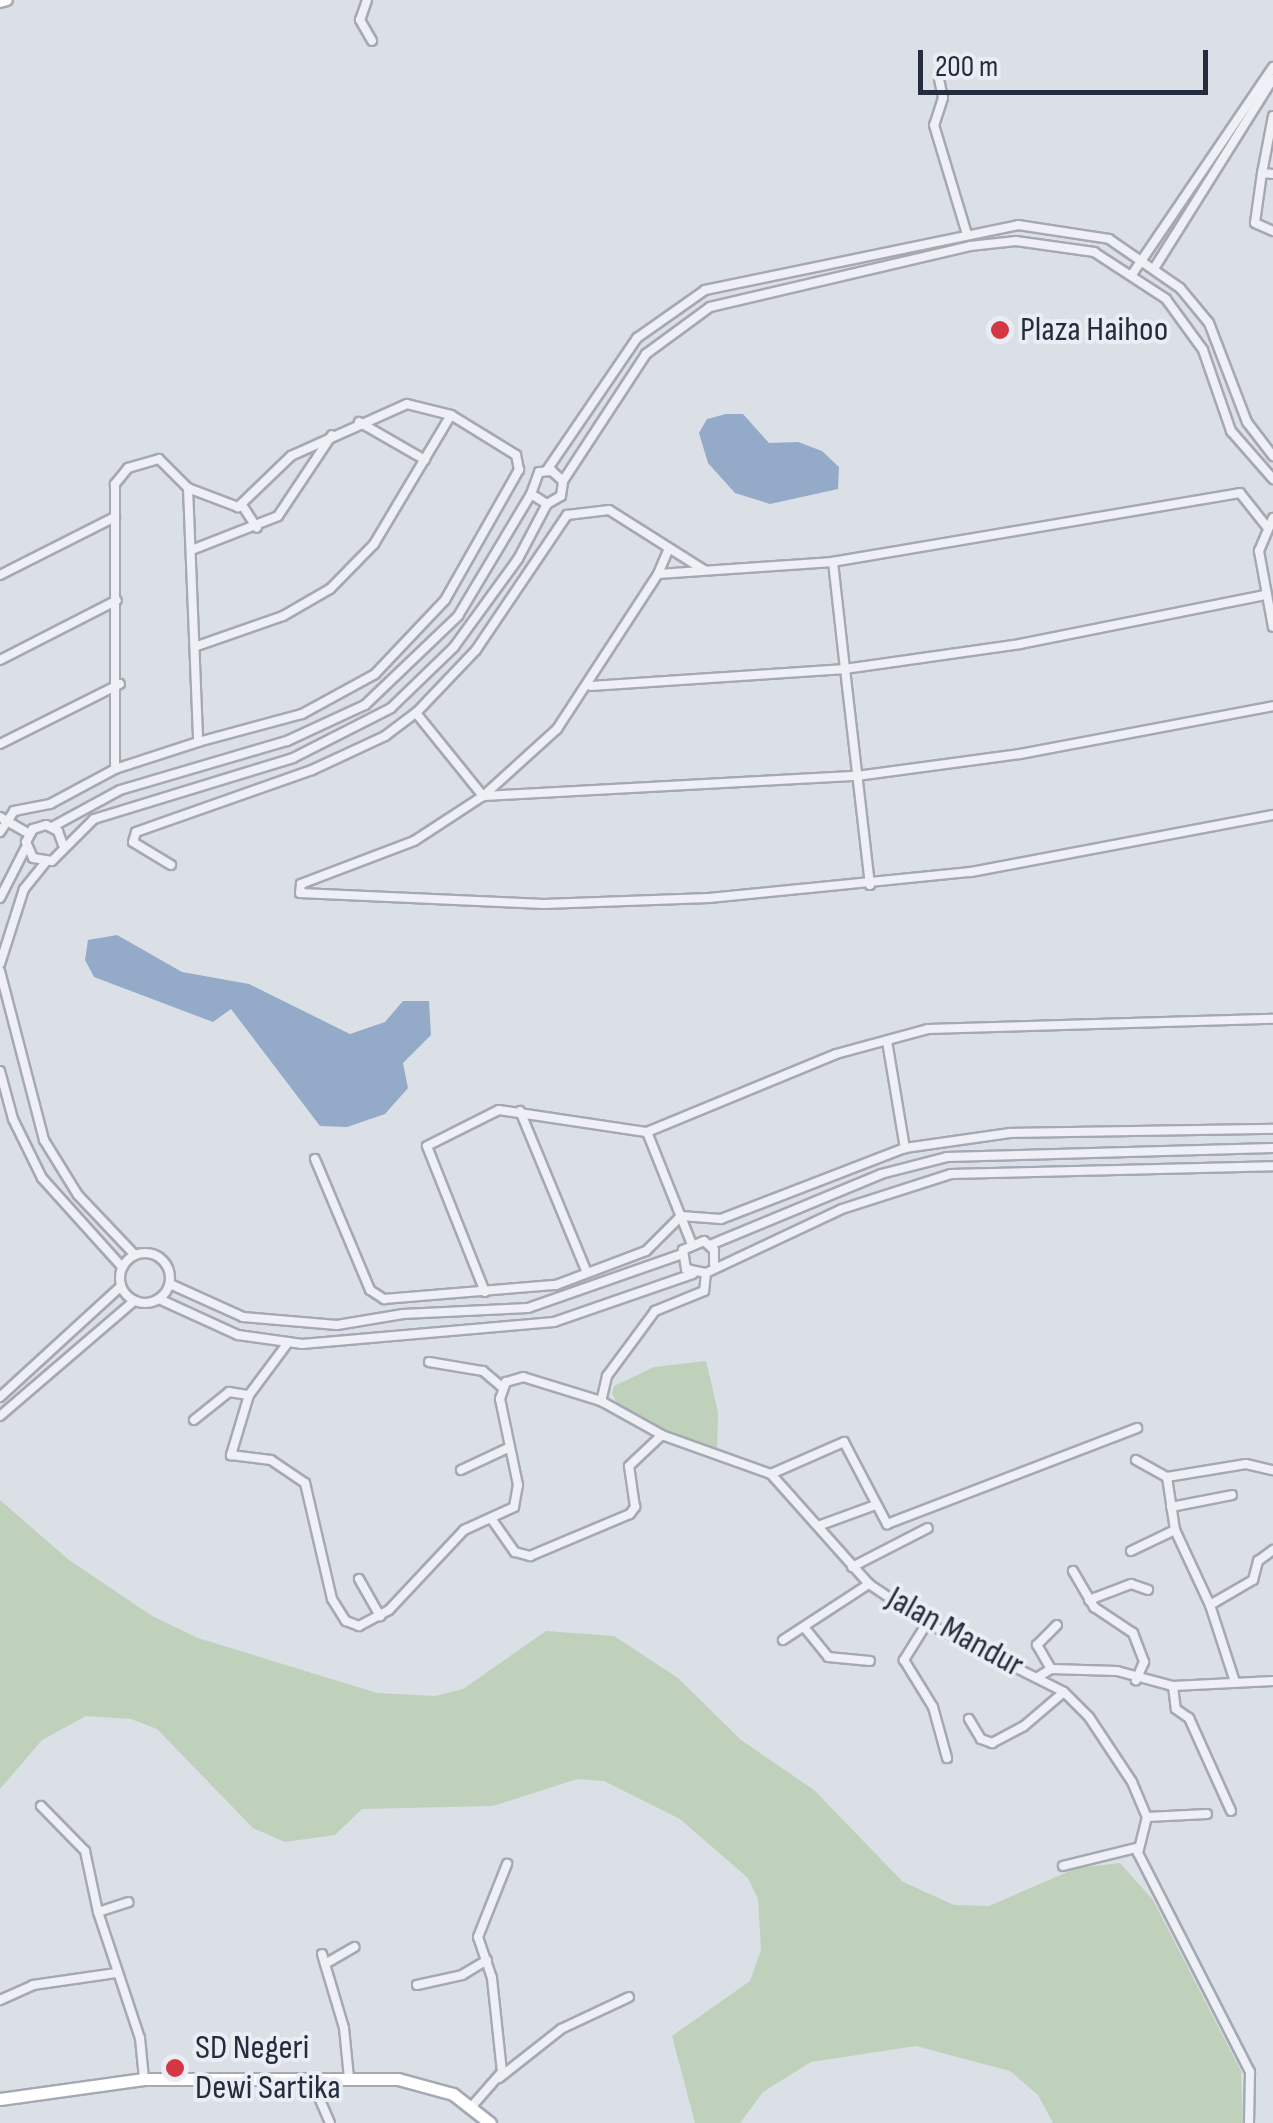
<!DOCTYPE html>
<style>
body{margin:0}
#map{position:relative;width:1273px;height:2123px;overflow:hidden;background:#dbdfe6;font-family:"Sofia Sans Condensed",sans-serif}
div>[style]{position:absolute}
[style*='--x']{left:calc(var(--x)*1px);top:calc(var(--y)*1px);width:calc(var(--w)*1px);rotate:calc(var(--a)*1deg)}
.green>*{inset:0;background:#bfd1bb}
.water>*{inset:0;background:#93aac9}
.roads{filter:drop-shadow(2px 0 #a4a9b3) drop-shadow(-2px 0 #a4a9b3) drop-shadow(0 2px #a4a9b3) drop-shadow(0 -2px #a4a9b3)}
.street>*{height:8px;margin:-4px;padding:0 4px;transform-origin:4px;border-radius:4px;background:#eef0f5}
.street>.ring{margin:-4px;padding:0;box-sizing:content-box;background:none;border:8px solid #eef0f5;border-radius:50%}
.secondary>*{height:10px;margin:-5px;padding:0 5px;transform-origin:5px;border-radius:5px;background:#fff}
.primary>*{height:11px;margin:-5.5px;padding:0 5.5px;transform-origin:5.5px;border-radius:5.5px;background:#fff}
.dots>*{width:28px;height:28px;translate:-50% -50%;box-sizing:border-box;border:5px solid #eaeef4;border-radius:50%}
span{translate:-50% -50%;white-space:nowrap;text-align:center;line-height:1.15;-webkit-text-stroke:8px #eaeef4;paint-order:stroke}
.poi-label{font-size:35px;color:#242c3d}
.left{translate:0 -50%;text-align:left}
.street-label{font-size:35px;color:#242c3d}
.scale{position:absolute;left:918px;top:50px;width:290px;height:45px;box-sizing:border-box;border:5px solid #242c3d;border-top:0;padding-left:12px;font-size:30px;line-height:35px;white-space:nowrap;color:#242c3d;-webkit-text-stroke:8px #eaeef4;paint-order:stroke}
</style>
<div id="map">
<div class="green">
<div style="clip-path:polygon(706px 1361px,718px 1412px,717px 1452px,646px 1423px,618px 1406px,612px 1393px,614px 1386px,654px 1367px)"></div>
<div style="clip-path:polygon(0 1500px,69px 1560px,152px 1616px,198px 1638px,377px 1693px,435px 1696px,463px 1689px,546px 1631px,614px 1636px,678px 1678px,741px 1740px,814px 1790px,903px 1882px,954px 1905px,989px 1906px,1077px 1868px,1120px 1863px,1153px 1900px,1241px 2071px,1243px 2123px,1053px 2123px,1038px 2095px,1010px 2071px,916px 2046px,811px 2062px,763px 2092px,740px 2123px,695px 2123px,672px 2036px,750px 1981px,761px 1950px,758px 1899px,748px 1878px,680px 1819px,604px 1781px,577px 1779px,493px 1806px,362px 1809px,335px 1835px,285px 1842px,253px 1828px,157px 1729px,131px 1719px,86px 1716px,42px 1740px,0 1789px)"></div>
</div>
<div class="water">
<div style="clip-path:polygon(726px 414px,743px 414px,769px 443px,798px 442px,822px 451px,839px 467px,838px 489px,770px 504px,735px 493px,708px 463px,699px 433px,707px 419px)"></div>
<div style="clip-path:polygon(117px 935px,182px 972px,249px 984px,350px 1034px,385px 1022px,403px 1001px,429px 1001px,431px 1035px,403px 1063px,408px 1088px,385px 1114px,347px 1127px,320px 1126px,231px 1009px,213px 1022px,94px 977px,85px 960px,88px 940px)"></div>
</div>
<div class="roads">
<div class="street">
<div style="--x:367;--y:0;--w:21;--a:109"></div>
<div style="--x:360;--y:20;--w:24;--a:60"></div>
<div style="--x:939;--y:79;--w:19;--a:78"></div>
<div style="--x:943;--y:98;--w:28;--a:108"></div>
<div style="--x:934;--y:125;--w:111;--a:73.2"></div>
<div style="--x:1273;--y:116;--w:58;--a:100.9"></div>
<div style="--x:1262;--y:173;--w:11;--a:5"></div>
<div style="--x:1262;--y:173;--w:50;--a:98"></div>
<div style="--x:1255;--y:223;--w:20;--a:24"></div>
<div style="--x:1155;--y:267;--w:222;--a:-57.9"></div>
<div style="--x:1133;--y:273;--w:249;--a:-55.8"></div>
<div style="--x:359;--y:422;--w:76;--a:29.9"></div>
<div style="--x:547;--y:470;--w:160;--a:-55.7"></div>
<div style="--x:637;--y:338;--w:83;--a:-35.2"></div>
<div style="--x:705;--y:290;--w:320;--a:-11.7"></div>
<div style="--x:1018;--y:225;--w:92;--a:8.7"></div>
<div style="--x:1109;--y:239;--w:86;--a:34.6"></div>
<div style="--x:1180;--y:288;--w:45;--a:50.4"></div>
<div style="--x:1209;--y:323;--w:106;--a:69"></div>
<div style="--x:1247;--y:422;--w:43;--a:52.6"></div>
<div style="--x:563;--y:481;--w:15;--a:-138"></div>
<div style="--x:552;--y:471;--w:13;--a:176"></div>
<div style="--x:539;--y:472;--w:23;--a:110"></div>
<div style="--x:531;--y:494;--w:19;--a:32"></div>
<div style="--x:547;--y:504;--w:16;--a:-30"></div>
<div style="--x:561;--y:496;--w:15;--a:-82"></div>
<div style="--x:563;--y:481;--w:152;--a:-56.8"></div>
<div style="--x:646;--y:354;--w:79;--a:-36.3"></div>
<div style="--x:710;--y:307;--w:267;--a:-13.2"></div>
<div style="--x:970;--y:246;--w:46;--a:-6.2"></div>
<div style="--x:1016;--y:241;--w:79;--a:8"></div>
<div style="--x:1094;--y:252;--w:86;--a:33.1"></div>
<div style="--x:1166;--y:299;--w:63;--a:54"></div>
<div style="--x:1203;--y:350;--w:86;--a:70.9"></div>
<div style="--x:1231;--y:431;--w:64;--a:48.8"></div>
<div style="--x:188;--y:488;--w:254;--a:87.7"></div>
<div style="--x:242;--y:505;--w:27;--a:57"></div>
<div style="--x:1273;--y:518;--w:36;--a:113"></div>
<div style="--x:1259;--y:551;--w:77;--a:79.6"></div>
<div style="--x:1267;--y:527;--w:43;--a:-128.5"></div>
<div style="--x:1240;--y:493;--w:413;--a:170.4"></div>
<div style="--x:833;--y:562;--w:175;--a:176.1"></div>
<div style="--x:658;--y:574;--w:185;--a:123.1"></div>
<div style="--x:557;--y:729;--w:100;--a:137.8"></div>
<div style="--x:483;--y:796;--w:375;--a:-3.1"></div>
<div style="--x:857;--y:776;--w:164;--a:-7.7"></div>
<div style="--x:1020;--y:754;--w:258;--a:-10.7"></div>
<div style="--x:194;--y:549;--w:90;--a:-21.4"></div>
<div style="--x:278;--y:516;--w:97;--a:-56.3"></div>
<div style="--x:704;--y:570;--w:112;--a:-147.7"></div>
<div style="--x:609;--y:510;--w:42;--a:173.2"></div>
<div style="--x:567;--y:515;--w:163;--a:124"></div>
<div style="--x:476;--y:650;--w:87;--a:133.6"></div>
<div style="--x:416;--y:713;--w:107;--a:51.1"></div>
<div style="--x:483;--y:796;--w:82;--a:146.9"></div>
<div style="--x:414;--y:841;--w:121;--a:159.2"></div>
<div style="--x:301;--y:884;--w:9;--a:96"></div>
<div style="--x:300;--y:893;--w:244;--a:2.6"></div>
<div style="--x:544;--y:904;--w:165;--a:-2.1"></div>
<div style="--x:709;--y:898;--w:263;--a:-5.7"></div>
<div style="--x:971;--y:872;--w:307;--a:-10.7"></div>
<div style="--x:658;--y:574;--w:28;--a:-67"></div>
<div style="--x:0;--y:575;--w:129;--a:-26.8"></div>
<div style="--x:197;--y:646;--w:91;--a:-19.2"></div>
<div style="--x:283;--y:616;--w:54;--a:-29.9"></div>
<div style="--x:330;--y:589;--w:63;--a:-45.6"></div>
<div style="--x:374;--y:544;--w:150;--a:-59.2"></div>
<div style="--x:0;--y:660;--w:131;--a:-27.1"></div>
<div style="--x:591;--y:686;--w:255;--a:-3.8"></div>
<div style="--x:845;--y:669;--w:108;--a:-96.4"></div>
<div style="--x:0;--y:744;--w:134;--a:-26.6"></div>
<div style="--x:0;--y:817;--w:34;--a:30"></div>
<div style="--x:52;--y:827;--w:77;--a:-28.6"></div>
<div style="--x:120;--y:790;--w:174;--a:-16.4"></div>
<div style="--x:287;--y:741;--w:86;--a:-24.8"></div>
<div style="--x:365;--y:705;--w:129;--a:-43.7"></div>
<div style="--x:458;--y:616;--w:142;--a:-59.1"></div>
<div style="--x:0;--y:832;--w:25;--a:-56"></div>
<div style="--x:14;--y:811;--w:37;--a:-11"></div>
<div style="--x:50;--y:804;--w:74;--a:-28.3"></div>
<div style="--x:115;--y:769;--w:87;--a:-18"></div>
<div style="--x:198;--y:742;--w:108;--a:-15.1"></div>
<div style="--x:302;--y:714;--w:83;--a:-28.7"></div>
<div style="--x:375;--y:674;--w:102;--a:-46.6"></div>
<div style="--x:445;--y:600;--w:150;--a:-60.4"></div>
<div style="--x:519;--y:470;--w:15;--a:-101"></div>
<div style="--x:516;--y:455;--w:76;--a:-148.4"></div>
<div style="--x:451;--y:415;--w:45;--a:-166"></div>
<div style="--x:407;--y:404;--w:127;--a:155.9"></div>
<div style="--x:291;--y:456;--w:74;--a:136.1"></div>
<div style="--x:238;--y:507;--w:53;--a:-159.2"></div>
<div style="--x:188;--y:488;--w:41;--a:-135"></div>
<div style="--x:159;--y:459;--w:32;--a:164"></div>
<div style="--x:128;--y:468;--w:21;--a:129"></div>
<div style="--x:115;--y:484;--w:285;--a:90"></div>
<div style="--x:63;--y:845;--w:15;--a:-110"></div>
<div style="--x:58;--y:831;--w:13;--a:-153"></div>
<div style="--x:46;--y:825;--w:14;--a:163"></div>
<div style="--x:33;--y:829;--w:15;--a:118"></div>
<div style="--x:26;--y:842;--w:17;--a:66"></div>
<div style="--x:33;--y:858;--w:19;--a:9"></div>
<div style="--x:52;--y:861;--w:59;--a:-45"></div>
<div style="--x:94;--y:819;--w:208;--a:-17"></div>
<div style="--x:293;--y:758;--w:110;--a:-27"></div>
<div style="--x:391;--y:708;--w:88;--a:-44.1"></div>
<div style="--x:454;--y:647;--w:109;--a:-54"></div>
<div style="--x:518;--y:559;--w:62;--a:-62.2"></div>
<div style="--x:171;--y:865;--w:44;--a:-148.8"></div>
<div style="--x:133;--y:842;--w:10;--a:-73"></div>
<div style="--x:136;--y:832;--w:187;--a:-19.4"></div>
<div style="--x:312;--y:770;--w:81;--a:-25"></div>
<div style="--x:385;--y:736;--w:39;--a:-37"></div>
<div style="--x:870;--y:885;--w:217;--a:-96.6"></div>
<div style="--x:845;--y:669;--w:177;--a:-8.1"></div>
<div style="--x:1020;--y:644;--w:251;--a:-11.3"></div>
<div style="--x:0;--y:898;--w:55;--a:-63"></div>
<div style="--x:0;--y:964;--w:79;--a:-72.3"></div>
<div style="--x:24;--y:889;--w:35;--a:-51"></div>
<div style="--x:0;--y:971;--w:175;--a:75.4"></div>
<div style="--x:44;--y:1140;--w:65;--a:58.3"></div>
<div style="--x:78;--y:1195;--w:83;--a:46.5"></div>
<div style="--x:887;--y:1041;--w:109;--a:80.5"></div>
<div style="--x:905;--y:1148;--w:106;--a:-8.1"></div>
<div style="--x:1010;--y:1133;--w:263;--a:-0.9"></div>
<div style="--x:0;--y:1071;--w:50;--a:74.8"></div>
<div style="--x:13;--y:1119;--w:66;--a:63.8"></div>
<div style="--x:42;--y:1178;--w:120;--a:48"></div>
<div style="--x:520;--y:1111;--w:175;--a:67.5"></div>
<div style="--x:647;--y:1132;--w:118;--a:68.2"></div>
<div style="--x:315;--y:1159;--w:142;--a:67.2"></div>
<div style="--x:370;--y:1290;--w:17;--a:33"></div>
<div style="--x:384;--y:1299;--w:173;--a:-4.7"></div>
<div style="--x:556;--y:1285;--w:96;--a:-20.7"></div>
<div style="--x:646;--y:1251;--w:49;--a:-45"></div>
<div style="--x:681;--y:1216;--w:40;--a:4.3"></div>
<div style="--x:721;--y:1219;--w:197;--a:-21.1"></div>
<div style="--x:710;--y:1245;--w:185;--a:-22.5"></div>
<div style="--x:881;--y:1174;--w:68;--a:-14.4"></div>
<div style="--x:947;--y:1157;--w:326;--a:-1.6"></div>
<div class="ring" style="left:120px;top:1253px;width:42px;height:42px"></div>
<div style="--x:714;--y:1264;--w:14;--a:-90"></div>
<div style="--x:714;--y:1250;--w:13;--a:-138"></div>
<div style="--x:704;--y:1241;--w:23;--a:157"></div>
<div style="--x:683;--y:1250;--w:19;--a:81"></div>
<div style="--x:686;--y:1269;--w:20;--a:11"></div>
<div style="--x:706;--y:1273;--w:150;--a:-25.2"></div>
<div style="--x:842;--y:1209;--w:114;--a:-17.8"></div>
<div style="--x:951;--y:1174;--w:322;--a:-1.4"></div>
<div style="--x:706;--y:1273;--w:18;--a:96"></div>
<div style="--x:704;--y:1291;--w:53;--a:157.8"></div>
<div style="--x:655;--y:1311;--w:81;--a:126.4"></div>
<div style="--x:607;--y:1376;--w:26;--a:103"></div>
<div style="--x:601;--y:1401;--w:70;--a:29.1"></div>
<div style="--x:662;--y:1435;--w:116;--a:19.7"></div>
<div style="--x:771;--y:1474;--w:147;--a:48.3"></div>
<div style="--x:869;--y:1584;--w:70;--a:33.9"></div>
<div style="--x:927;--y:1623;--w:153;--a:26.7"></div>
<div style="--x:1064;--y:1692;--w:35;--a:45"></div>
<div style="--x:1089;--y:1717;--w:78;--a:56.5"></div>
<div style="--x:1132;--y:1782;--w:38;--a:67"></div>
<div style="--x:1147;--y:1817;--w:37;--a:104"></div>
<div style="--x:1138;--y:1853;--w:246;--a:62.9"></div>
<div style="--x:1250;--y:2072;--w:51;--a:91.1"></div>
<div style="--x:170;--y:1284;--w:80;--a:24.3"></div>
<div style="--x:243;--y:1317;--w:94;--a:4.9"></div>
<div style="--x:337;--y:1325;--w:67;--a:-9.5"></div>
<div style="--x:403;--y:1314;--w:125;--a:-2.7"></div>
<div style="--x:528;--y:1308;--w:163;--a:-19.3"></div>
<div style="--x:485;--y:1292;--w:157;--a:-111.7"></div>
<div style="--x:427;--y:1146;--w:80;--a:-26.6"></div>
<div style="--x:499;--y:1110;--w:150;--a:8.5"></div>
<div style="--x:647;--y:1132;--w:204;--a:-22.4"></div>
<div style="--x:836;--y:1054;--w:95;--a:-15.2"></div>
<div style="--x:928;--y:1029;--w:345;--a:-1.7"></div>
<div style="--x:159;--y:1299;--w:87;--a:24.5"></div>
<div style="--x:238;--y:1335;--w:65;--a:8"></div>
<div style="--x:302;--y:1344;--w:253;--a:-5"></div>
<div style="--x:554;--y:1322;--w:147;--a:-19.1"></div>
<div style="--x:429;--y:1362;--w:55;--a:9.5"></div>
<div style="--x:483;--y:1371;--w:25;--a:40"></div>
<div style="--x:249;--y:1395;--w:64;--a:-53.3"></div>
<div style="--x:0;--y:1397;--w:164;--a:-42.5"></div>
<div style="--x:0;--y:1416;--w:177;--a:-40.6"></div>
<div style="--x:194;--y:1420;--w:45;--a:-38.7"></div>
<div style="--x:229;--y:1392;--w:20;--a:9"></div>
<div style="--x:249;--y:1395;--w:63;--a:106.7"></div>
<div style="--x:231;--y:1455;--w:40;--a:7.1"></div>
<div style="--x:271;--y:1460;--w:41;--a:34.1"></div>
<div style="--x:305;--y:1483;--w:119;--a:76.9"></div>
<div style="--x:332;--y:1599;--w:26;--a:58"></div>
<div style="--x:346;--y:1621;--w:14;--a:21"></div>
<div style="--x:359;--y:1626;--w:34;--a:-28"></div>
<div style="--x:389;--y:1610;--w:110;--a:-46.8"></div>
<div style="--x:464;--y:1530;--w:55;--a:-24.7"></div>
<div style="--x:514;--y:1507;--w:22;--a:-80"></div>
<div style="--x:518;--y:1485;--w:88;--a:-101.8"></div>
<div style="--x:500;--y:1399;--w:18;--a:-71"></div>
<div style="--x:506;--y:1382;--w:18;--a:-16"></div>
<div style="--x:523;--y:1377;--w:82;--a:17.1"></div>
<div style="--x:1136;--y:1460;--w:35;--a:29"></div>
<div style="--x:1167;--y:1477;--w:54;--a:81.4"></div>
<div style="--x:1175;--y:1530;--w:83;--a:65"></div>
<div style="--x:461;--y:1470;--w:54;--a:-25.1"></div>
<div style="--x:771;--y:1474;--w:80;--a:-23.7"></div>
<div style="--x:844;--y:1442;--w:93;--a:62.3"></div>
<div style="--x:887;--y:1524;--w:268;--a:-21"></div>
<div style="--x:1167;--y:1477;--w:80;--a:-9.3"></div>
<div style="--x:1246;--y:1464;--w:28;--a:13"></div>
<div style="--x:1171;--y:1507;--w:62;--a:-11.1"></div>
<div style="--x:493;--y:1521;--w:38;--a:55"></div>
<div style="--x:515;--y:1552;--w:16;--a:15"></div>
<div style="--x:530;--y:1556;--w:108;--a:-22.8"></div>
<div style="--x:630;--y:1514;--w:9;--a:-54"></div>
<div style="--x:635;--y:1507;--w:41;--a:-98.3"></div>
<div style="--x:629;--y:1466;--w:45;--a:-43.2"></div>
<div style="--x:818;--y:1526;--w:59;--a:-20"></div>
<div style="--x:1131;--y:1551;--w:49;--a:-25.5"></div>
<div style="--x:852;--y:1567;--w:85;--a:-27.2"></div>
<div style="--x:1073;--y:1571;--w:42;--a:59.7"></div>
<div style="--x:1094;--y:1607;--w:47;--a:33.7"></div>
<div style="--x:1133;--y:1633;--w:31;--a:69"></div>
<div style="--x:1144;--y:1662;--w:20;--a:114"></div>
<div style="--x:359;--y:1579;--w:43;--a:60.4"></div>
<div style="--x:1089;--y:1600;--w:45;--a:-20.9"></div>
<div style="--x:1131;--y:1584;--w:18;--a:19"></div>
<div style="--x:927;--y:1623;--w:44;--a:121.9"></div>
<div style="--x:904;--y:1660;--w:55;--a:58.3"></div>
<div style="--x:933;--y:1707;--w:53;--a:74.6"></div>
<div style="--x:804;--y:1627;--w:38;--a:51"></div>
<div style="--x:828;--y:1657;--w:42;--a:5.4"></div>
<div style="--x:783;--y:1640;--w:103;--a:-33.1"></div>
<div style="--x:1051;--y:1669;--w:28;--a:-120"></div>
<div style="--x:1037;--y:1645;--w:28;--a:-45"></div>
<div style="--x:1038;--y:1677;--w:15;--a:-32"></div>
<div style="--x:1051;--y:1669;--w:66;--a:1.7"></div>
<div style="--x:1117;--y:1671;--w:58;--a:15"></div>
<div style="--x:1173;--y:1686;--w:100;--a:-2.9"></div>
<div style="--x:1235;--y:1682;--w:81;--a:-108"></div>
<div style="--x:1210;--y:1605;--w:50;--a:-30.2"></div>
<div style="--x:1253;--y:1580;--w:20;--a:-75"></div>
<div style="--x:1258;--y:1561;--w:19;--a:-36"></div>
<div style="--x:1173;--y:1686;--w:23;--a:83"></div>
<div style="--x:1176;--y:1709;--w:16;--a:35"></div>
<div style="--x:1189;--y:1718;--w:102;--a:65.7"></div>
<div style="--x:969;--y:1719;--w:23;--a:59"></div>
<div style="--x:981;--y:1739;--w:12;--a:20"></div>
<div style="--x:992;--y:1743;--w:36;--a:-28"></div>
<div style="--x:1024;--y:1726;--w:52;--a:-40.4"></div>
<div style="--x:41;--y:1806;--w:63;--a:45.6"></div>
<div style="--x:85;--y:1851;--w:62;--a:78"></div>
<div style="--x:98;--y:1912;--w:133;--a:71.6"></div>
<div style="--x:140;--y:2038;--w:41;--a:84.4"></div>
<div style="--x:1147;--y:1817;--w:60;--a:-2.9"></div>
<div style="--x:1063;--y:1866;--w:75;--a:-13.9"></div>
<div style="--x:98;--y:1912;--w:32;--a:-18"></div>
<div style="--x:322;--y:1954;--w:77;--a:73.4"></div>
<div style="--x:344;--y:2028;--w:50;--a:84.3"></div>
<div style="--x:325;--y:1964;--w:34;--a:-30"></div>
<div style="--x:417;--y:1985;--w:46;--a:-12.5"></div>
<div style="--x:462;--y:1975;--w:29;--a:-31"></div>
<div style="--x:0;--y:2000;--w:36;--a:-24"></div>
<div style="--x:33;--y:1985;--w:84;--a:-8.2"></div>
<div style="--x:499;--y:2078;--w:79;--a:-38.3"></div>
<div style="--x:561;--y:2029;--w:75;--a:-25.2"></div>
<div style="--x:311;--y:2079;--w:48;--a:66.6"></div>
<div style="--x:473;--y:2105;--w:44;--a:-48.7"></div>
<div style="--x:502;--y:2072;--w:95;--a:-96.1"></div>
<div style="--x:492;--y:1978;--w:43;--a:-108.9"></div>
<div style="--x:478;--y:1937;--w:79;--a:-68.3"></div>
</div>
<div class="secondary">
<div style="--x:0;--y:2;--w:7;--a:-16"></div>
</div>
<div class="primary">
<div style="--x:0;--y:2099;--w:145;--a:-7.9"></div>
<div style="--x:144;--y:2079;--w:254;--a:0"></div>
<div style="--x:398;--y:2079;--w:57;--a:15.3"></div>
<div style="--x:453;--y:2094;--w:47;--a:38.1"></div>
</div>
</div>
<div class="dots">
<div style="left:1000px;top:330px;background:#d43744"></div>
<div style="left:175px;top:2068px;background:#d43744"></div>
</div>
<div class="poi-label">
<span class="left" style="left:1020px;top:330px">Plaza Haihoo</span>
<span class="left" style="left:195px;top:2068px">SD Negeri<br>Dewi Sartika</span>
</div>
<div class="street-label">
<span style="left:955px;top:1632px;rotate:29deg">Jalan Mandur</span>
</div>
<div class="scale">200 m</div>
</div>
